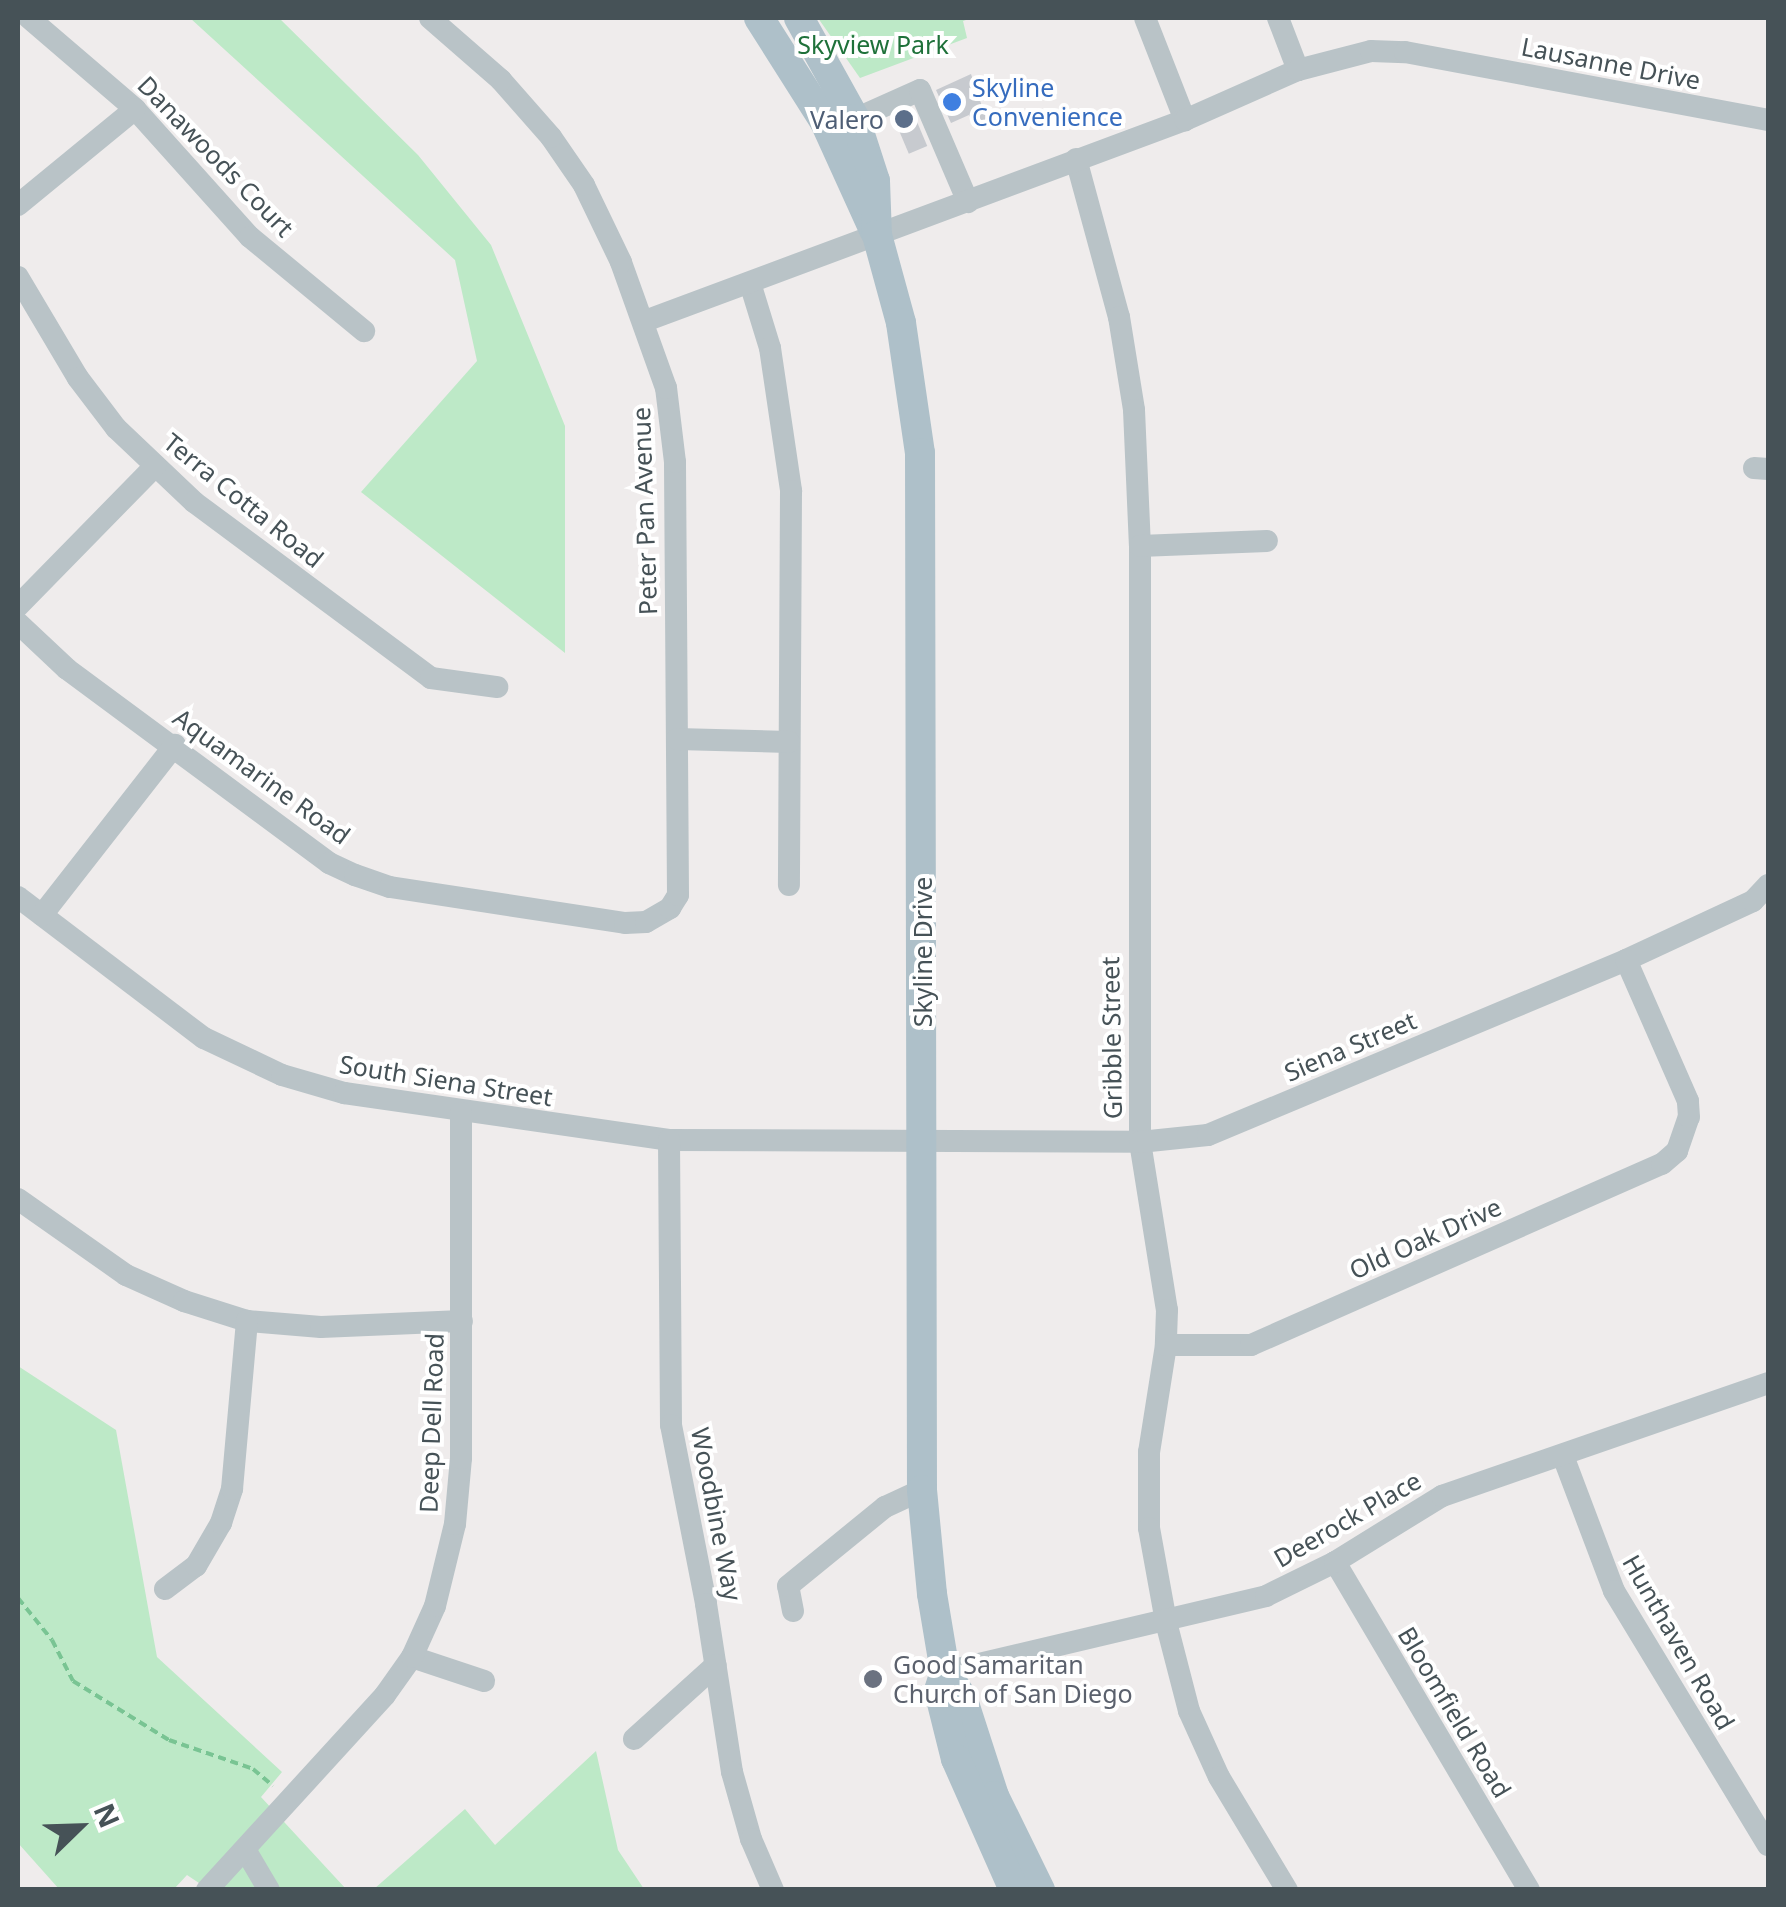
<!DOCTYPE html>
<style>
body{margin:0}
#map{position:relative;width:1786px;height:1907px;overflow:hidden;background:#efecec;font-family:"Noto Sans",sans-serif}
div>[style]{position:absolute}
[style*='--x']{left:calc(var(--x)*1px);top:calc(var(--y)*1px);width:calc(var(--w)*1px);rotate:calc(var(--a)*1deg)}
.green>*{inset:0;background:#bde9c7}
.building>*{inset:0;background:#c7cacf;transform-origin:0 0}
.path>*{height:4px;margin-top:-2px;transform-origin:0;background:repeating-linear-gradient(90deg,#79c493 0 8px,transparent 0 13px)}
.minor>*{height:22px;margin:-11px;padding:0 11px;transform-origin:11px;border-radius:11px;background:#b9c3c7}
.major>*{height:30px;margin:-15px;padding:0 15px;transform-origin:15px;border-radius:15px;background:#aec0c9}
.dots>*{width:28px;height:28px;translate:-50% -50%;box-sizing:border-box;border:5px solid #fff;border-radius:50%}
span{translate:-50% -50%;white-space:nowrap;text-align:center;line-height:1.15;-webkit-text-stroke:8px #fff;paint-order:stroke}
.park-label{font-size:25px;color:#1f713a}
.street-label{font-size:25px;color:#465257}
.shop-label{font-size:25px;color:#366cbe}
.left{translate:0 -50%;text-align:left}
.service-label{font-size:25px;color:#4e5e75}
.right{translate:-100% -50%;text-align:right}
.worship-label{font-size:25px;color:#5b616d}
.frame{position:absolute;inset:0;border:20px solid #465257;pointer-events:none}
.north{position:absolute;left:30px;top:1777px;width:100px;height:100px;-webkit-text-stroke:8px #fff;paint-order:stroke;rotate:67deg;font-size:28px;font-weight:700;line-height:40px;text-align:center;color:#465257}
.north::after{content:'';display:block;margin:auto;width:35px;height:45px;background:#465257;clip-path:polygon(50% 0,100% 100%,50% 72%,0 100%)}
</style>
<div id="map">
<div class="green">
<div style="clip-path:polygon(190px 18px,279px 18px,418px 155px,491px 245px,565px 426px,565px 653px,361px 492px,477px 361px,455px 260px)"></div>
<div style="clip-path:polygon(818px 18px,972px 18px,963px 21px,967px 38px,860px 78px)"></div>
<div style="clip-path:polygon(18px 1366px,116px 1430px,157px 1657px,282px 1772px,261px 1797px,346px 1889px,208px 1889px,187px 1875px,174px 1889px,59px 1889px,18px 1843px)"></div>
<div style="clip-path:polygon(596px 1751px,618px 1850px,644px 1889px,374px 1889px,465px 1809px,495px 1845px)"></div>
</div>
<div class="building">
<div style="clip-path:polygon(971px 74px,987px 121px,974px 127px,969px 115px,951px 123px,936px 90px)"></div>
<div style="left:912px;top:110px;width:39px;height:20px;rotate:67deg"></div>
</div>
<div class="path">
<div style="--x:18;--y:1598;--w:54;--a:51"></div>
<div style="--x:52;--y:1640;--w:46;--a:62.9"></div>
<div style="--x:73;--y:1681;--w:113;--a:31.6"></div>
<div style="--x:169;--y:1740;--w:89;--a:19"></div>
<div style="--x:253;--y:1769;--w:26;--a:40"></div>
</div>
<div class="minor">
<div style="--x:29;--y:18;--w:140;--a:40.6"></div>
<div style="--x:135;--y:109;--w:172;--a:48.1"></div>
<div style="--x:250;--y:237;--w:148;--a:39.5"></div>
<div style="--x:1145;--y:18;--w:110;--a:68.6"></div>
<div style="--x:1278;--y:18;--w:56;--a:69"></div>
<div style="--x:855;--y:119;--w:71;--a:-24"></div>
<div style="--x:920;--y:90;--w:122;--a:66.8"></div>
<div style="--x:1076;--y:159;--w:164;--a:74.8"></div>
<div style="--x:1119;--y:317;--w:94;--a:80.8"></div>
<div style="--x:1134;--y:410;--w:136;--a:87.5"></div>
<div style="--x:1140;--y:546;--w:596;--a:90"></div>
<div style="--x:1140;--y:1142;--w:170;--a:80.9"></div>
<div style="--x:1167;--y:1310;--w:35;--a:92"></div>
<div style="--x:1166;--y:1345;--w:108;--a:99"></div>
<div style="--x:1149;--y:1452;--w:76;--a:90"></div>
<div style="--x:1149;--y:1528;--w:96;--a:79.7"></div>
<div style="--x:1166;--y:1622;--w:92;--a:75.5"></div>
<div style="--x:1189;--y:1711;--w:72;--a:65.6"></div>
<div style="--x:1219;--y:1777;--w:132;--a:59"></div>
<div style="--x:18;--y:205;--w:151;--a:-39.4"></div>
<div style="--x:18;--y:277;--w:117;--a:59.3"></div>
<div style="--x:78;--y:378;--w:63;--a:52.8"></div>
<div style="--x:116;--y:428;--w:108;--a:43.5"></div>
<div style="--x:194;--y:502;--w:295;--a:36.6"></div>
<div style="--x:431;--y:678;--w:67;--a:7.8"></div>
<div style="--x:750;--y:283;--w:68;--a:72.9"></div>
<div style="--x:770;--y:348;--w:145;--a:81.6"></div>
<div style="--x:791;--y:491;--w:394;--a:90.3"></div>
<div style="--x:645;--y:321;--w:576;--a:-20.42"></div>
<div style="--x:1185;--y:120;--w:124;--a:-23.9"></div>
<div style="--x:1298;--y:70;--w:75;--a:-14.6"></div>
<div style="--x:1371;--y:51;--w:34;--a:2"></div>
<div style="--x:1405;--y:52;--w:369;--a:10.6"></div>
<div style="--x:1754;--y:468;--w:14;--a:4"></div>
<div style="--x:1140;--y:546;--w:127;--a:-2.3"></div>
<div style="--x:18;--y:606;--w:196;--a:-45.6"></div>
<div style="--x:18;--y:623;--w:67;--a:43.2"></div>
<div style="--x:67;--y:669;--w:326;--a:36.5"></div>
<div style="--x:329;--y:863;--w:29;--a:25"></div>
<div style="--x:355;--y:875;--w:37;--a:19"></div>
<div style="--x:390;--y:887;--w:238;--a:8.7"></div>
<div style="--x:625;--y:923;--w:21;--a:-3"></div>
<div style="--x:646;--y:922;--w:28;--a:-30"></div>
<div style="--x:670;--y:908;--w:15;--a:-58"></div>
<div style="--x:678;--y:895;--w:433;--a:-90.4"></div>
<div style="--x:675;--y:462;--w:75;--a:-96.9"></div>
<div style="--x:666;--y:388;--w:134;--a:-109.7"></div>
<div style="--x:621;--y:262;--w:85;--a:-115.7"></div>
<div style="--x:584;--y:185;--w:58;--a:-124.5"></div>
<div style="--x:551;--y:137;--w:76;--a:-131.3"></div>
<div style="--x:501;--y:80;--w:94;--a:-138.9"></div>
<div style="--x:677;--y:739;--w:112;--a:1.5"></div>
<div style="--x:18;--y:897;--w:233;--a:37.2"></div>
<div style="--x:204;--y:1038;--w:86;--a:25.4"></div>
<div style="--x:282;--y:1075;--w:65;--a:16.2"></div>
<div style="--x:344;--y:1093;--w:328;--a:8.2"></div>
<div style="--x:669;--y:1140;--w:471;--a:0.2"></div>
<div style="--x:1140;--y:1142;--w:68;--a:-5.9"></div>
<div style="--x:1208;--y:1135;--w:453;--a:-22.7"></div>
<div style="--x:1626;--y:960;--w:140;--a:-24.9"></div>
<div style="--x:1753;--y:901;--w:22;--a:-47"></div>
<div style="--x:42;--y:915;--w:216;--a:-52"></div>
<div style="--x:669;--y:1140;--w:285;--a:89.6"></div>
<div style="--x:671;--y:1425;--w:182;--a:78.9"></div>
<div style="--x:706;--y:1604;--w:170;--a:81.2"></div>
<div style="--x:732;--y:1772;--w:70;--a:74.2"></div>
<div style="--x:751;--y:1839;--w:56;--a:66.7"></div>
<div style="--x:18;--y:1199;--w:132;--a:35.1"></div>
<div style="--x:126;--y:1275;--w:64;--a:24.1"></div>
<div style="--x:184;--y:1301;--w:66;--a:17.6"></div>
<div style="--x:247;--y:1321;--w:74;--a:4.6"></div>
<div style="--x:321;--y:1327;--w:141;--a:-2.4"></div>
<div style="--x:1166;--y:1345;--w:85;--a:0"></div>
<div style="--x:1251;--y:1345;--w:449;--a:-23.8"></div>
<div style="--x:1662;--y:1164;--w:20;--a:-41"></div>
<div style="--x:1677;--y:1151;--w:36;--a:-71"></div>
<div style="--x:1689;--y:1117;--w:16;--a:-94"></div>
<div style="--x:1688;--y:1101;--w:154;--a:-113.7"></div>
<div style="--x:1563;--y:1456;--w:144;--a:69.3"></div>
<div style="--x:1614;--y:1591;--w:297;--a:58.8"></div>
<div style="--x:1335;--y:1562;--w:381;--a:59.4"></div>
<div style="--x:165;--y:1589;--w:39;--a:-37"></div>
<div style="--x:196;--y:1566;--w:50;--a:-59.8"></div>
<div style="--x:221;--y:1523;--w:36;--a:-72"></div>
<div style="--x:232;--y:1489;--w:169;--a:-84.9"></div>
<div style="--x:793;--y:1611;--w:25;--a:-101"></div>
<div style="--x:788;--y:1586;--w:125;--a:-39.2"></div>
<div style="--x:885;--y:1507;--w:41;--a:-24.7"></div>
<div style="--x:412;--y:1657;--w:76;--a:18.4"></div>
<div style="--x:945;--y:1672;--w:330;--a:-13.3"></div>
<div style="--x:1266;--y:1596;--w:77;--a:-26.2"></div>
<div style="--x:1335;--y:1562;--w:126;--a:-31.7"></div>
<div style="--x:1442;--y:1496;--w:345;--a:-19.1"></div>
<div style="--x:634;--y:1739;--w:110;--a:-42.1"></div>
<div style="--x:246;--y:1851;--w:45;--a:59.5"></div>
<div style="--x:207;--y:1890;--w:264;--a:-47.6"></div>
<div style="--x:385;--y:1695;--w:47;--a:-54.6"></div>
<div style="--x:412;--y:1657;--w:56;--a:-65.7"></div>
<div style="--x:435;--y:1606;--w:84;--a:-76.3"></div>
<div style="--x:455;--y:1524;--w:66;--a:-84.8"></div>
<div style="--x:461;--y:1458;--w:345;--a:-90"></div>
</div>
<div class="major">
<div style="--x:759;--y:18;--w:123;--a:57.6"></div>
<div style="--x:825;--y:122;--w:119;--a:65.6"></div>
<div style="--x:799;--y:18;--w:115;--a:61"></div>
<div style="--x:855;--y:119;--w:65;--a:72.1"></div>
<div style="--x:875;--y:181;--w:54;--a:87.9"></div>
<div style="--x:877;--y:235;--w:91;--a:74.7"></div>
<div style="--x:901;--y:323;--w:131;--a:81.7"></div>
<div style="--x:920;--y:453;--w:1037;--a:89.89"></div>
<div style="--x:922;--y:1490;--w:104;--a:84.5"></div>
<div style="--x:932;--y:1594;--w:79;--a:80.5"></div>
<div style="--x:945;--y:1672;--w:30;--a:56"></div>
<div style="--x:962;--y:1697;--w:104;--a:72.1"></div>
<div style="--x:994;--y:1796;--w:105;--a:63.9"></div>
<div style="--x:945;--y:1672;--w:20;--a:108"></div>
<div style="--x:939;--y:1691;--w:70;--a:76"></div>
<div style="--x:956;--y:1759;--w:143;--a:66.1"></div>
</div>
<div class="dots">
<div style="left:952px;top:102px;background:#3f7fe0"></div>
<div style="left:904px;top:119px;background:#5c6f8a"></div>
<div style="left:873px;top:1679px;background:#6b7280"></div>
</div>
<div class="park-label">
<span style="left:873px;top:44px">Skyview Park</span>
</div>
<div class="street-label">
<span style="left:1611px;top:63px;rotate:11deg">Lausanne Drive</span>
<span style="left:216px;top:156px;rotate:46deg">Danawoods Court</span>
<span style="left:244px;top:500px;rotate:39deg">Terra Cotta Road</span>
<span style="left:644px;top:511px;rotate:-92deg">Peter Pan Avenue</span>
<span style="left:262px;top:776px;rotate:36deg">Aquamarine Road</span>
<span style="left:922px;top:952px;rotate:-90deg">Skyline Drive</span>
<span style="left:1111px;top:1038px;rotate:-91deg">Gribble Street</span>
<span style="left:1350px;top:1046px;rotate:-23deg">Siena Street</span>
<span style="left:446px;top:1080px;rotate:9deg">South Siena Street</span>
<span style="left:1425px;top:1238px;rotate:-24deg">Old Oak Drive</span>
<span style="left:431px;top:1423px;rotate:-88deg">Deep Dell Road</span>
<span style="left:717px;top:1514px;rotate:79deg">Woodbine Way</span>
<span style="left:1347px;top:1519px;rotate:-30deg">Deerock Place</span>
<span style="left:1679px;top:1642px;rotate:60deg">Hunthaven Road</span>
<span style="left:1455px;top:1712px;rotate:59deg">Bloomfield Road</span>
</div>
<div class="shop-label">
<span class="left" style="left:972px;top:102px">Skyline<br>Convenience</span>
</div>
<div class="service-label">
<span class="right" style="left:884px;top:119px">Valero</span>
</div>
<div class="worship-label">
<span class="left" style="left:893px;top:1679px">Good Samaritan<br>Church of San Diego</span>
</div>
<div class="frame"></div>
<div class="north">N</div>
</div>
